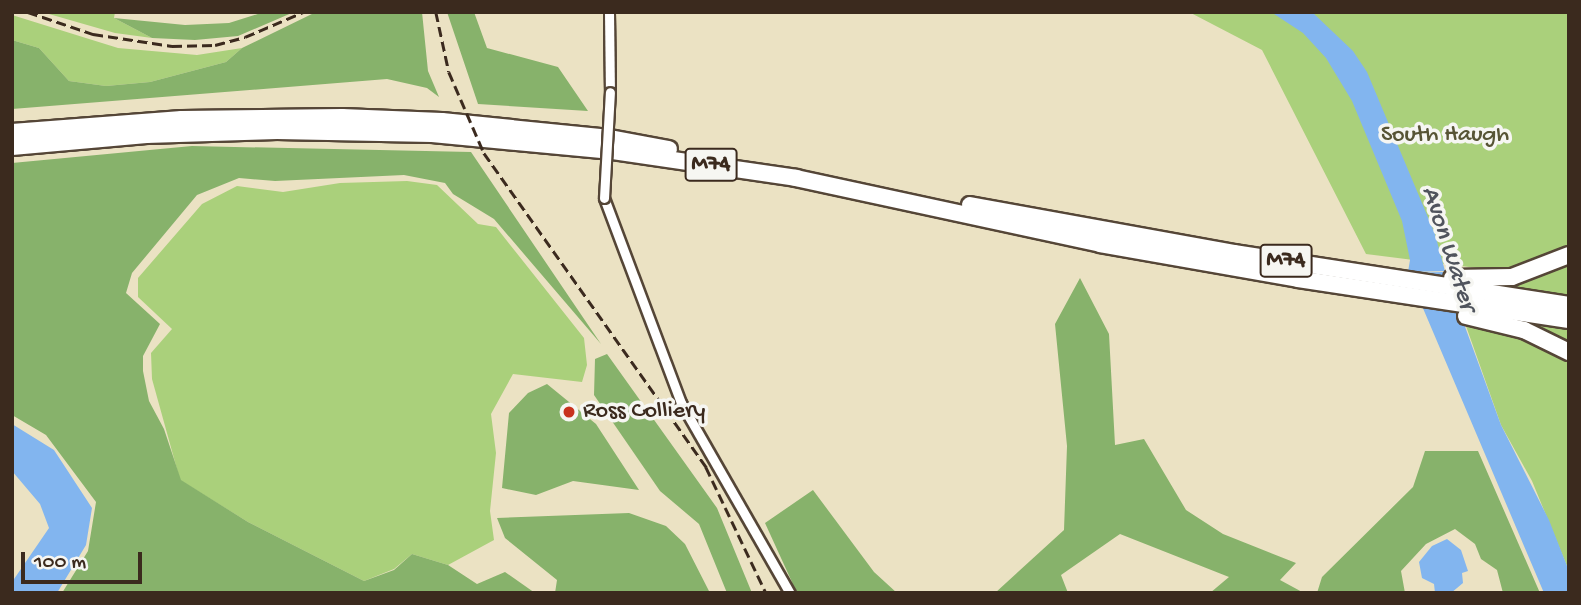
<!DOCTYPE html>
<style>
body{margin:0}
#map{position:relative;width:1581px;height:605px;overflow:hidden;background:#ebe2c3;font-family:"Gochi Hand",sans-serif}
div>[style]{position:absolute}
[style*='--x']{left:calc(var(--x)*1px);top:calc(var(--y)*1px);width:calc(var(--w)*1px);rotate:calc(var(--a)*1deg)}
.green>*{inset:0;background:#aad07b}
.forest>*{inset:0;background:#87b26b}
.water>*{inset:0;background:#82b5ef}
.roads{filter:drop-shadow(2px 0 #554637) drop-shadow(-2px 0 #554637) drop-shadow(0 2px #554637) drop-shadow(0 -2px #554637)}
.street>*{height:9px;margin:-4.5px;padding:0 4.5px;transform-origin:4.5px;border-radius:4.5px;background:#fff}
.highway>*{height:16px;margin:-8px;padding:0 8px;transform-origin:8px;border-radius:8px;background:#fff}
.rail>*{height:2.5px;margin-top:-1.25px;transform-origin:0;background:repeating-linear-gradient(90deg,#3b2a1e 0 10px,transparent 0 15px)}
.bridges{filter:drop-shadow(2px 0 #554637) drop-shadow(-2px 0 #554637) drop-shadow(0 2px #554637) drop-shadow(0 -2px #554637)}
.street-bridge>*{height:9px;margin:-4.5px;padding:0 4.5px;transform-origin:4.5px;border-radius:4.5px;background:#fff}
.dots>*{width:19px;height:19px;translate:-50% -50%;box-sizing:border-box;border:4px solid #f6f6f2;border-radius:50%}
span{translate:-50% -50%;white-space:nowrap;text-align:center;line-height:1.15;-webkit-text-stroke:7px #f6f6f2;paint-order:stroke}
.shield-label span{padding:2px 5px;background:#f6f6f2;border:2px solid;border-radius:5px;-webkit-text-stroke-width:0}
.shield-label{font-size:23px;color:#3b2a1e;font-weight:700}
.park-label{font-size:24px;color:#575435}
.poi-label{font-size:24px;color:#3b2a1e}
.left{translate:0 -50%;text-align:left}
.water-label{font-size:26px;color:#50545d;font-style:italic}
.frame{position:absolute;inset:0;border:14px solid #3b2a1e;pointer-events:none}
.scale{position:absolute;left:21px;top:552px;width:121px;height:32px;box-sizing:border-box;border:4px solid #3b2a1e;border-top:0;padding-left:9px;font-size:21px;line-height:24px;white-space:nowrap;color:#3b2a1e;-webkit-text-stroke:5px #f6f6f2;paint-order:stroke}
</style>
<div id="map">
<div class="green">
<div style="clip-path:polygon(42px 12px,115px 12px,114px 18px,152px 38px,115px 33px)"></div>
<div style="clip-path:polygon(1189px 12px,1569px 12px,1569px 571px,1532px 481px,1501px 425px,1466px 326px,1477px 268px,1366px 254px,1262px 50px)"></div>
<div style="clip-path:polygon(12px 15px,118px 48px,197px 55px,242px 48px,226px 62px,150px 82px,106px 86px,69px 81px,39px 48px,12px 40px)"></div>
<div style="clip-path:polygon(407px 181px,437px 185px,478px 224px,496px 227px,584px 338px,587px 365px,582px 382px,513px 374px,491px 414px,496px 453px,490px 511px,494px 540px,448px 565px,412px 554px,394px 569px,364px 581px,248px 522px,180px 480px,152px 379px,151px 353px,172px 329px,138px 297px,138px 278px,202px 204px,237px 186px,283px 192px,340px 183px)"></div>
</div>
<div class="forest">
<div style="clip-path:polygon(264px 12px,294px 12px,238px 36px,195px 40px,152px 38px,114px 18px,185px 25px,229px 23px)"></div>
<div style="clip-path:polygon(316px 12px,422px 12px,428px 71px,439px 97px,427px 88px,387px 79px,12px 109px,12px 40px,39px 48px,69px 81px,106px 86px,150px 82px,226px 62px,242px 48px)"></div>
<div style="clip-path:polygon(447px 12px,474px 12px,487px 48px,558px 67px,588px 111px,478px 104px)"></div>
<div style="clip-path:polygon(192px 146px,471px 152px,601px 344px,494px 219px,453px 194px,445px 183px,404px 175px,275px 181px,239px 178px,197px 195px,132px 273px,126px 293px,160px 324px,143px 356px,143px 371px,149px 401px,164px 429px,181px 480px,248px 522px,364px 581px,394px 570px,412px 554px,448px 565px,477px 584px,505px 572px,535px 593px,62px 593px,88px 551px,96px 502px,46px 435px,12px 415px,12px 163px)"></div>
<div style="clip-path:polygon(1080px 278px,1109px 334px,1115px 445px,1144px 439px,1186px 510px,1223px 534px,1296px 563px,1280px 580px,1304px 593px,1210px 593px,1229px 577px,1120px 534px,1061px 575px,1068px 593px,995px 593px,1064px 530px,1067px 446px,1055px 324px)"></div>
<div style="clip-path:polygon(607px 354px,717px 508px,752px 593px,727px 593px,699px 524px,660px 491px,594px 395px,595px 359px)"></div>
<div style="clip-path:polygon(547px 384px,596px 424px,639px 490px,573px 481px,536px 495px,502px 488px,509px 413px,528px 393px)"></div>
<div style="clip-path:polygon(1425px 451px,1478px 451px,1540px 593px,1503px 593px,1497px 570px,1481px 559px,1475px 544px,1455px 529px,1426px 544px,1401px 571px,1405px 593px,1317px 593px,1322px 577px,1413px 487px)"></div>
<div style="clip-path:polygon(813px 490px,874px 572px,897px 593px,797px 593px,765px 523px)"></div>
<div style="clip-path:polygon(629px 513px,666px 526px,685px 544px,710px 593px,555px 593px,557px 580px,505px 538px,497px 518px)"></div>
</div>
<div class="water">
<div style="clip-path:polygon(1271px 12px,1312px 12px,1353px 51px,1367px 72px,1435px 234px,1445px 271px,1408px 272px,1410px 260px,1402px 221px,1352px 101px,1326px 58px,1303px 33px)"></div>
<div style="clip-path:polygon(1445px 272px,1501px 425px,1549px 520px,1569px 571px,1569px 593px,1544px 593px,1408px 273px)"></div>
<div style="clip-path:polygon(12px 424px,54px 450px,92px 508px,86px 545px,57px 593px,12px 593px,12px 582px,49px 528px,40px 504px,12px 471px)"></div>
<div style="clip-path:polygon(1447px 539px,1461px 550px,1468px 571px,1462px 573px,1463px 583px,1451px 593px,1435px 593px,1434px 584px,1422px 578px,1419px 562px,1432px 546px)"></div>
</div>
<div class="roads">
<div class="street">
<div style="--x:609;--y:12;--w:80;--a:89.3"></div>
<div style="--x:604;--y:198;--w:219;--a:69.4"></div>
<div style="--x:681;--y:403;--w:219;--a:60.2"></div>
</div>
<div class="highway">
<div style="--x:12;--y:132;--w:170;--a:-4.4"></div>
<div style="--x:182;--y:119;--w:160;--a:-0.7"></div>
<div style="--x:342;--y:117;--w:100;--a:2.3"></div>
<div style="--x:442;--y:121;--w:169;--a:5.8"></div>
<div style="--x:610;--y:138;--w:60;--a:10.6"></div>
<div style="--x:12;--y:147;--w:135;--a:-5.1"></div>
<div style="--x:146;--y:135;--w:131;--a:-1.7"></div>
<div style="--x:277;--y:131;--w:155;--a:1.1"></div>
<div style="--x:432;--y:134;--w:181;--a:5.4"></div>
<div style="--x:612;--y:151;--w:186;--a:8.3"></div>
<div style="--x:796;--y:178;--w:311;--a:12.2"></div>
<div style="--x:1100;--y:244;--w:201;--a:10"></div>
<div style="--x:1298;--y:279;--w:274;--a:8.6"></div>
<div style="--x:970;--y:205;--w:268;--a:10.3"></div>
<div style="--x:1234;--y:253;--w:339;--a:8.8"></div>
<div style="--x:1452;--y:278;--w:60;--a:-1"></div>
<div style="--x:1512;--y:277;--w:61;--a:-21.1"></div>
<div style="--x:1466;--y:316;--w:60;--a:13.6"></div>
<div style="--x:1524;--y:330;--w:50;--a:26.1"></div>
</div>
</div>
<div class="rail">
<div style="--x:28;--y:12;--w:69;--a:18.7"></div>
<div style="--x:93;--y:34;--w:80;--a:8.6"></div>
<div style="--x:172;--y:46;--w:43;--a:-1.3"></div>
<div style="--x:215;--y:45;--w:31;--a:-15"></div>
<div style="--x:245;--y:37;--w:63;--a:-23.3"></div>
<div style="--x:436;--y:12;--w:61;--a:77.8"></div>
<div style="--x:449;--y:72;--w:88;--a:66.6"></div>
<div style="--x:484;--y:153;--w:385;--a:54.7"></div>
<div style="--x:706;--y:467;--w:140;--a:64.5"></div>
</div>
<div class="bridges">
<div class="street-bridge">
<div style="--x:604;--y:198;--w:106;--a:-86.8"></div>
</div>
</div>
<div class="dots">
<div style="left:569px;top:412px;background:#c8321e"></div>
</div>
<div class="shield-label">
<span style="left:711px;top:165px">M74</span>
<span style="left:1286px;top:261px">M74</span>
</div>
<div class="park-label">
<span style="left:1445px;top:136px">South Haugh</span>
</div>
<div class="poi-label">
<span class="left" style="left:583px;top:412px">Ross Colliery</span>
</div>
<div class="water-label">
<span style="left:1447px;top:249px;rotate:72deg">Avon Water</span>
</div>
<div class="frame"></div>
<div class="scale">100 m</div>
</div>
